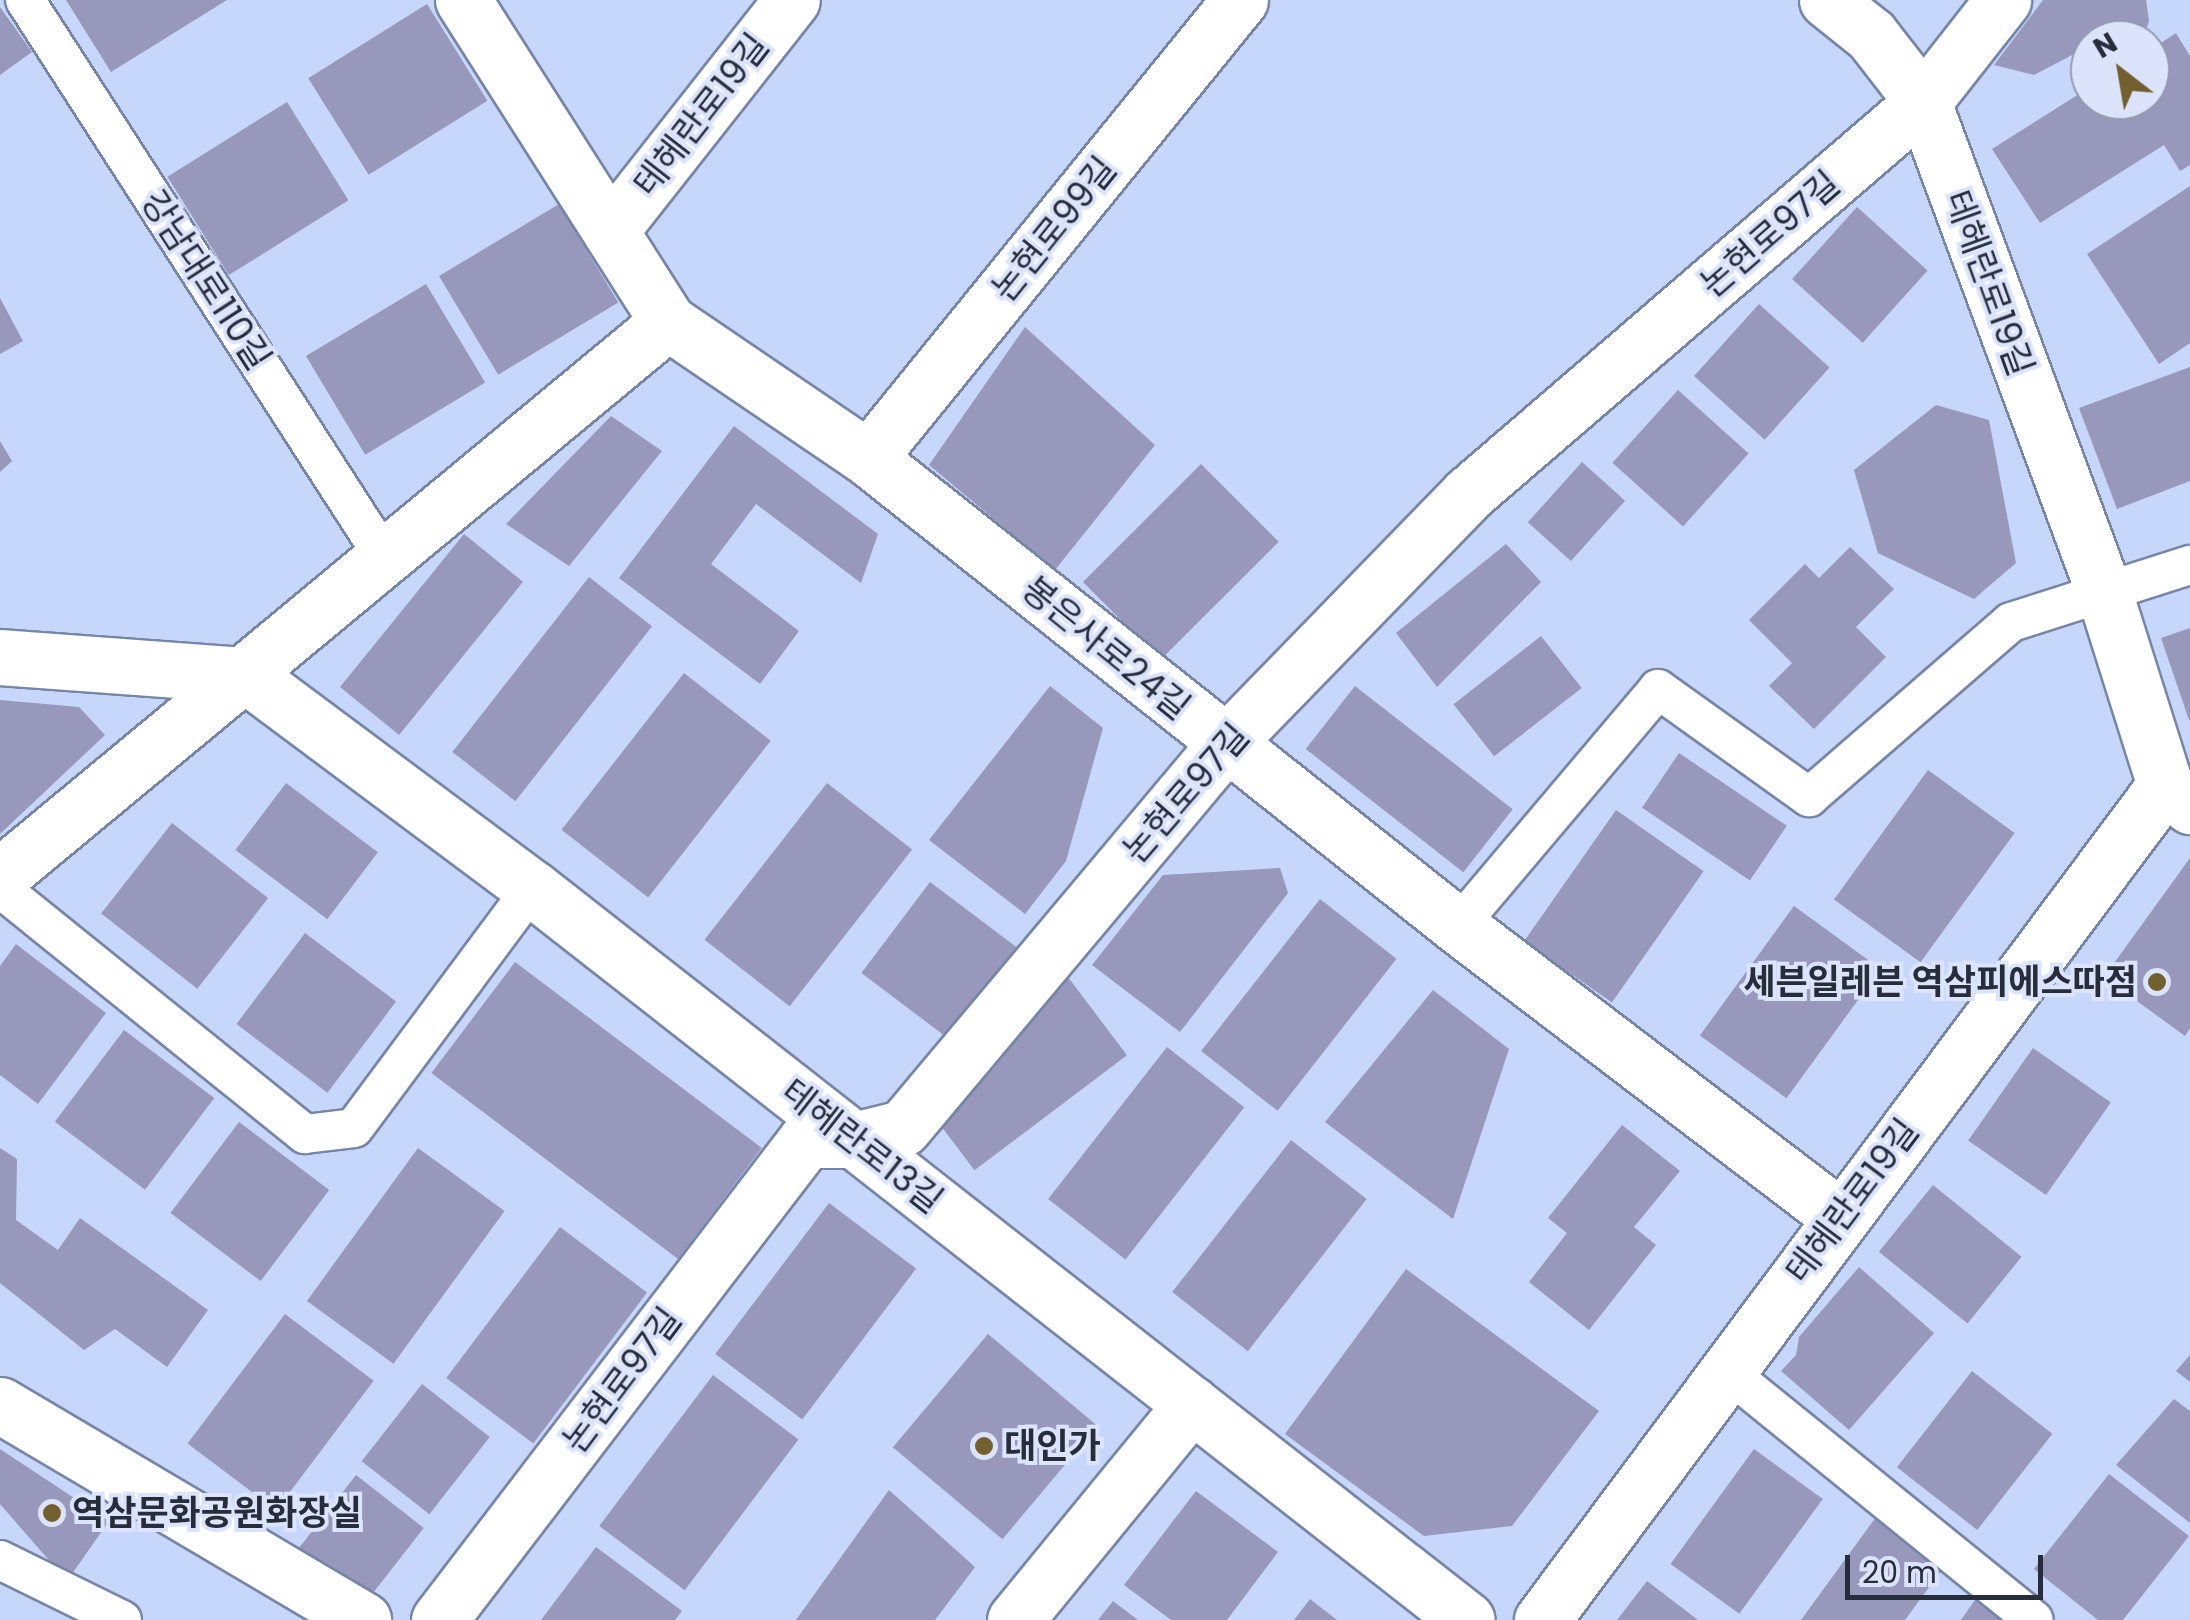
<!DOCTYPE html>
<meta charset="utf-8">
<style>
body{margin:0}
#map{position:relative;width:2190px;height:1620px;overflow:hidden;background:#c7d7fc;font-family:Poppins,"Noto Sans KR",sans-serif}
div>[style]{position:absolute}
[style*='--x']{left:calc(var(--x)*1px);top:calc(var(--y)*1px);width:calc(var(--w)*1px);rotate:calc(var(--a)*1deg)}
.building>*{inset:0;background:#9897bc;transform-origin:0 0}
.roads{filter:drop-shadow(2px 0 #7786a7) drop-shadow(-2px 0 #7786a7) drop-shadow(0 2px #7786a7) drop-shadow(0 -2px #7786a7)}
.lane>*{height:38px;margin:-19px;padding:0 19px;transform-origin:19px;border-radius:19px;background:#fff}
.street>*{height:55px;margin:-27.5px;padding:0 27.5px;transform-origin:27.5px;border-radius:27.5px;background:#fff}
.dots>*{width:28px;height:28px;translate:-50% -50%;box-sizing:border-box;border:5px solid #dbe4fb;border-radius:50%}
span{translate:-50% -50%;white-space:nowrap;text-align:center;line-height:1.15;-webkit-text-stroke:8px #dbe4fb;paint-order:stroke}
.street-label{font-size:35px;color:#272d3b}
.poi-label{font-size:35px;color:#272d3b;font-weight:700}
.right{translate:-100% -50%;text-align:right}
.left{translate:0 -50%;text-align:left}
.north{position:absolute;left:2070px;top:20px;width:100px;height:100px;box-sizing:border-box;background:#dbe4fb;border:2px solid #939bae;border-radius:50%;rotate:329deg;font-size:28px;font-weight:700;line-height:40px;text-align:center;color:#272d3b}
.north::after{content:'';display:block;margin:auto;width:35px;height:45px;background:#74602f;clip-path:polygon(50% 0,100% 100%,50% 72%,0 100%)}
.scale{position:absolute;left:1845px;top:1555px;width:198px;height:45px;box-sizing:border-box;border:5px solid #272d3b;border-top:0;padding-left:12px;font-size:30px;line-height:35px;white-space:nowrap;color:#272d3b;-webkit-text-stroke:8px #dbe4fb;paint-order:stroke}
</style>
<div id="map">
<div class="building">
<div style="clip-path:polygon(66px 0,227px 0,111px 72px)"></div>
<div style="clip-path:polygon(2043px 0,2146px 0,2149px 21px,2143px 40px,2090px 40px,2090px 54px,2074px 54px,2034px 75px,1994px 65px)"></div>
<div style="left:427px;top:4px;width:114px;height:140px;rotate:58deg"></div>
<div style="clip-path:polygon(0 7px,32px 52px,0 75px)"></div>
<div style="clip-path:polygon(2176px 33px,2190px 56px,2190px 165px,2180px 171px,2164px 145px,2040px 223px,1992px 149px,2090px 87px,2090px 100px,2150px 100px,2150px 50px)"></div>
<div style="left:287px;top:102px;width:116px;height:141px;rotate:58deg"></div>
<div style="clip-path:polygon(2190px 186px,2190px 343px,2159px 364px,2087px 254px)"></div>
<div style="left:559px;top:204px;width:115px;height:140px;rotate:59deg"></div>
<div style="left:1857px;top:207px;width:95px;height:97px;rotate:42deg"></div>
<div style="left:426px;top:284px;width:115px;height:140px;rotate:59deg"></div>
<div style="clip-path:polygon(0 298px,23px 341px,0 354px)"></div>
<div style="left:1759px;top:304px;width:95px;height:97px;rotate:42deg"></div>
<div style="clip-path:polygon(1025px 327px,1155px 445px,1055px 570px,929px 465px)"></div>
<div style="clip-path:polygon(2190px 367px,2190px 481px,2117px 509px,2079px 408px)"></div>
<div style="left:1678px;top:390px;width:95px;height:98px;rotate:42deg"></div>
<div style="clip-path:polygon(1936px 405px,1989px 420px,2016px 563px,1974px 599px,1878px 553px,1854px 470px)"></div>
<div style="clip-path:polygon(611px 416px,662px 451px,569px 566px,506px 524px)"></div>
<div style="clip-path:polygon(734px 426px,878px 534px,861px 583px,756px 504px,711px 564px,799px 631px,760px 684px,619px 578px)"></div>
<div style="clip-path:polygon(0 441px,12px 461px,0 472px)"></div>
<div style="left:1582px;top:462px;width:58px;height:81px;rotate:42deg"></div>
<div style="left:1201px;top:464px;width:110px;height:167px;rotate:45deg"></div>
<div style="left:464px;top:534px;width:76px;height:197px;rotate:39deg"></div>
<div style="clip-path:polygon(1506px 544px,1541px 582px,1437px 687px,1396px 633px)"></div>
<div style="clip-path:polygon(1850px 547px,1894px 589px,1856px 627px,1886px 657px,1814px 729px,1769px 686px,1792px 663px,1749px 620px,1805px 564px,1819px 578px)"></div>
<div style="left:589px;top:577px;width:80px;height:222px;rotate:38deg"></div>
<div style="clip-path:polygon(2190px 628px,2190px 720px,2189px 720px,2161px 638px)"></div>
<div style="left:1541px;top:636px;width:66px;height:111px;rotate:52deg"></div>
<div style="left:684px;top:673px;width:110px;height:199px;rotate:38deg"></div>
<div style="clip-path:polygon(1050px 686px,1103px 728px,1066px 861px,1025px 914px,929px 840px)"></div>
<div style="left:1355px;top:686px;width:200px;height:80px;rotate:38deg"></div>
<div style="clip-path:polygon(0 700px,79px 707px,105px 735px,0 834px)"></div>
<div style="left:1679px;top:753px;width:130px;height:66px;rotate:34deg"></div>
<div style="left:1928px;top:770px;width:107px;height:160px;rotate:36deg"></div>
<div style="left:286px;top:783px;width:115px;height:84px;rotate:37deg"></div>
<div style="left:827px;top:783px;width:108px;height:199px;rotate:38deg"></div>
<div style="left:1616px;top:810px;width:107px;height:160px;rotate:35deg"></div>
<div style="left:172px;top:823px;width:122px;height:115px;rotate:38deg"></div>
<div style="clip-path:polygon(2190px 858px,2190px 1028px,2185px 1036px,2104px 977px)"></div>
<div style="clip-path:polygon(1280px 868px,1288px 893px,1180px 1032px,1092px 965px,1163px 875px)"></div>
<div style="left:930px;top:882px;width:113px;height:114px;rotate:37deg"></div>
<div style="left:1320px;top:899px;width:97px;height:193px;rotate:38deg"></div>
<div style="left:1794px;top:906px;width:107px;height:160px;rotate:36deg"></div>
<div style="left:305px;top:933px;width:114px;height:114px;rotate:37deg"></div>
<div style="clip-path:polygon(16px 944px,106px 1013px,38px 1104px,0 1075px,0 966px)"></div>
<div style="left:515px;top:962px;width:309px;height:139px;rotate:37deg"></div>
<div style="left:1068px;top:977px;width:98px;height:191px;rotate:53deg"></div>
<div style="clip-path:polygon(1433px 990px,1509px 1049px,1453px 1219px,1325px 1122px)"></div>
<div style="left:124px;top:1030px;width:113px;height:115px;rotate:37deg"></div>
<div style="left:1167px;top:1047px;width:98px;height:193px;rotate:38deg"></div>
<div style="left:2033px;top:1048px;width:95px;height:113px;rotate:35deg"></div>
<div style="left:239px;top:1122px;width:113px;height:114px;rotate:37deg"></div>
<div style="clip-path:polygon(1622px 1125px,1680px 1171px,1634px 1227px,1656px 1245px,1589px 1330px,1529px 1282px,1567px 1233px,1548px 1218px)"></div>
<div style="left:1291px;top:1140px;width:96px;height:193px;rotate:38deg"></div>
<div style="clip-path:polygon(0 1148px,17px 1159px,16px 1220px,58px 1250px,80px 1218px,208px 1310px,167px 1367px,115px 1329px,84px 1350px,0 1283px)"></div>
<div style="left:418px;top:1148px;width:107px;height:189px;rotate:36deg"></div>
<div style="left:1933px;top:1185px;width:114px;height:86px;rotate:39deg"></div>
<div style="left:829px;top:1203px;width:109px;height:189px;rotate:37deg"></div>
<div style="left:560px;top:1227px;width:109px;height:189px;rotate:37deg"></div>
<div style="clip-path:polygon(1859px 1267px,1934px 1333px,1849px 1430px,1781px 1371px,1796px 1355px,1799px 1337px)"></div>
<div style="clip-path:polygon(1406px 1269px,1599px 1411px,1512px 1526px,1424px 1536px,1285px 1434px)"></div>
<div style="left:285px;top:1314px;width:111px;height:162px;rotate:37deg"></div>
<div style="left:988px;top:1334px;width:143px;height:148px;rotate:40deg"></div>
<div style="clip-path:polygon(2190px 1355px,2190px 1382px,2176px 1371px)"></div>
<div style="left:1972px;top:1371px;width:102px;height:122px;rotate:38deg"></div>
<div style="left:713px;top:1375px;width:107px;height:189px;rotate:37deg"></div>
<div style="left:422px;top:1384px;width:86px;height:98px;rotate:38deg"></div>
<div style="clip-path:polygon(2174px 1399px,2190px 1411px,2190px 1523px,2116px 1465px)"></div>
<div style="clip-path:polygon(0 1449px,109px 1521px,67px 1581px,0 1504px)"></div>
<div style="left:1754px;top:1449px;width:85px;height:142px;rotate:36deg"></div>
<div style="clip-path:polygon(2109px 1474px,2189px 1536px,2123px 1620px,2098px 1620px,2034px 1569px)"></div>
<div style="left:356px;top:1475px;width:86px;height:100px;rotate:38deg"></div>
<div style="clip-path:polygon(889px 1490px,975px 1567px,935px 1620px,796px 1620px)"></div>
<div style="clip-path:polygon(1196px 1491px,1278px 1552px,1227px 1620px,1171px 1620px,1124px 1585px)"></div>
<div style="clip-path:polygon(1876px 1517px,1944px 1567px,1905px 1620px,1801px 1620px)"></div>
<div style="clip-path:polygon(596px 1547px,682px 1611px,675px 1620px,541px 1620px)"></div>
<div style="clip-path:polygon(1647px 1581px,1698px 1620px,1617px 1620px)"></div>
<div style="clip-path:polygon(1310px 1599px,1337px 1620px,1294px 1620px)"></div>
<div style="clip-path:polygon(1975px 1600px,2002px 1620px,1961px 1620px)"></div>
<div style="clip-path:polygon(1113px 1601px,1138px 1620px,1098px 1620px)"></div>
</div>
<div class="roads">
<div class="lane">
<div style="--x:25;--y:0;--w:666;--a:57.19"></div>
<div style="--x:0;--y:888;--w:392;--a:38.9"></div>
<div style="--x:305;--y:1134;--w:49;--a:-7"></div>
<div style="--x:354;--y:1128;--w:299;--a:-53.4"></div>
<div style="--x:1458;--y:926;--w:310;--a:-49.8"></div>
<div style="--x:1658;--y:689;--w:186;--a:35.6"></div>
<div style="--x:1809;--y:797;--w:267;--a:-40.9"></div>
<div style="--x:2011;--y:622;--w:188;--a:-17.7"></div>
<div style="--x:1725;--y:1370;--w:397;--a:39"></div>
<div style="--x:0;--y:1560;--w:136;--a:26.2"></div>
</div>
<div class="street">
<div style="--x:463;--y:0;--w:382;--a:57.5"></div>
<div style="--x:668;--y:322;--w:242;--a:34.2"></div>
<div style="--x:868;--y:458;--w:753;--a:38.42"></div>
<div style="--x:1458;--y:926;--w:480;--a:37.3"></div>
<div style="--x:1827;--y:0;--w:56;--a:38.5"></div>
<div style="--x:1871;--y:35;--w:85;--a:52.2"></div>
<div style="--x:1923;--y:102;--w:526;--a:69.74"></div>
<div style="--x:2105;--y:595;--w:199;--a:72.5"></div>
<div style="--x:2165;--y:785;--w:33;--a:40"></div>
<div style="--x:610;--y:231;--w:294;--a:-51.8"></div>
<div style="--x:868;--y:458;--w:590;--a:-50.92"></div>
<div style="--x:0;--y:657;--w:247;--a:4.2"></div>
<div style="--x:246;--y:675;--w:357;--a:36.7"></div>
<div style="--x:532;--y:888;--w:1187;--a:38.06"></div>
<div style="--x:0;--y:876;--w:868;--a:-39.67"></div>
<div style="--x:0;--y:1405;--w:422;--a:30.6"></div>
<div style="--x:439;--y:1620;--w:604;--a:-52.6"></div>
<div style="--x:806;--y:1140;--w:48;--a:0"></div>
<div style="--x:854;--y:1140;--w:50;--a:-13.8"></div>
<div style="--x:903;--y:1128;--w:503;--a:-50"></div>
<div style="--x:1226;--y:743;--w:347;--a:-45.8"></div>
<div style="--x:1468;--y:494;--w:601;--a:-40.75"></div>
<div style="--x:1923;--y:102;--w:130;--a:-51.9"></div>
<div style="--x:1015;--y:1620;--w:279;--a:-50.7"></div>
<div style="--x:1542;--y:1620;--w:1042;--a:-53.27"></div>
</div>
</div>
<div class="dots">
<div style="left:2157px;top:982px;background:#74602f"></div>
<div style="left:984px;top:1446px;background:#74602f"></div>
<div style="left:52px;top:1513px;background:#74602f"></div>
</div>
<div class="street-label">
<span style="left:701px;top:115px;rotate:-52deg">테헤란로19길</span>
<span style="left:1054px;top:229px;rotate:-51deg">논현로99길</span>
<span style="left:1770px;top:234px;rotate:-41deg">논현로97길</span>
<span style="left:206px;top:280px;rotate:57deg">강남대로110길</span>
<span style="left:1989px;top:283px;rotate:70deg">테헤란로19길</span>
<span style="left:1106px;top:648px;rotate:39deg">봉은사로24길</span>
<span style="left:1186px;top:793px;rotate:-49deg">논현로97길</span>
<span style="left:862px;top:1146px;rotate:38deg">테헤란로13길</span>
<span style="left:1852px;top:1201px;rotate:-53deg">테헤란로19길</span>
<span style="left:622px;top:1380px;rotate:-53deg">논현로97길</span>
</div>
<div class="poi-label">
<span class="right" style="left:2137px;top:982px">세븐일레븐 역삼피에스따점</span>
<span class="left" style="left:1004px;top:1446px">대인가</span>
<span class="left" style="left:72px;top:1513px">역삼문화공원화장실</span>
</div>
<div class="north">N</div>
<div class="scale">20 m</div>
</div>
